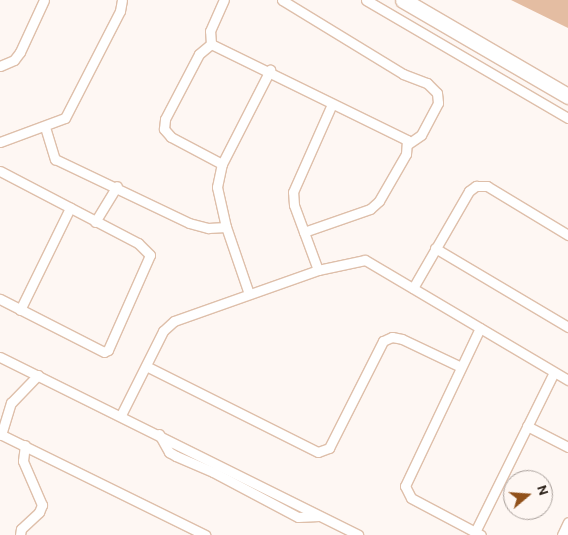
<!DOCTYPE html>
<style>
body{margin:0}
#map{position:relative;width:568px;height:535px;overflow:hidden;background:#fef7f3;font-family:Overpass,sans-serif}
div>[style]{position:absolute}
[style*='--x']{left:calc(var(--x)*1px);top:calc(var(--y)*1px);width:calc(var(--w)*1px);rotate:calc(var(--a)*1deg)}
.green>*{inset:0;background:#e4bda2}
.roads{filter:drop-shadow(1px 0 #debfaa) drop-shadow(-1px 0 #debfaa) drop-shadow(0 1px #debfaa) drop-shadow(0 -1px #debfaa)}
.street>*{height:9px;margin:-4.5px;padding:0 4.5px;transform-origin:4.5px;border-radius:4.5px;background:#fff}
.highway>*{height:15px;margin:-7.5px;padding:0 7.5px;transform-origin:7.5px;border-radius:7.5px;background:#fff}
span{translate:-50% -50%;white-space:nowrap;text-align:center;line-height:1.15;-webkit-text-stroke:4px #fef7f3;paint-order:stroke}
.north{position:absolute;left:503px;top:470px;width:50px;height:50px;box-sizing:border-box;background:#fef7f3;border:1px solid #a89f9a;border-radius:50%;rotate:72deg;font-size:14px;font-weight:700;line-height:20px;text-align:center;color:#271c14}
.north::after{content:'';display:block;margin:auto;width:18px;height:22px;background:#91511a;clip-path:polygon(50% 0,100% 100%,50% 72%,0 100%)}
</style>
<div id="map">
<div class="green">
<div style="clip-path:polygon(511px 0,568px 0,568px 28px)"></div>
</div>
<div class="roads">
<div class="street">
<div style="--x:282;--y:0;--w:142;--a:31.4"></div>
<div style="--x:403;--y:74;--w:26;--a:21"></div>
<div style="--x:427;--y:83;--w:14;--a:45"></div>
<div style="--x:437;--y:93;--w:10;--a:84"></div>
<div style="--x:438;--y:103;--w:36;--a:118"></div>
<div style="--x:421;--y:135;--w:16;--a:145"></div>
<div style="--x:366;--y:0;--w:234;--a:30.3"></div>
<div style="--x:211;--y:44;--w:13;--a:-94"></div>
<div style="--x:210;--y:31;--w:34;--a:-66"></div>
<div style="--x:0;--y:66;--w:15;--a:-23"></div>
<div style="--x:14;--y:60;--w:10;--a:-53"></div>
<div style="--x:20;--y:52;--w:57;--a:-65.2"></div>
<div style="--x:45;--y:127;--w:34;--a:73"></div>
<div style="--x:55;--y:159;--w:148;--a:25.5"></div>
<div style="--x:189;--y:223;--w:20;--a:15"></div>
<div style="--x:208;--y:228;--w:18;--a:-3"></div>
<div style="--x:0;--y:142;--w:69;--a:-20.3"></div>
<div style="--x:65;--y:118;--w:120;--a:-62.8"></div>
<div style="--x:120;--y:11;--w:11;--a:-80"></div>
<div style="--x:222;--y:164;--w:58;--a:-152.1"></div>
<div style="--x:171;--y:137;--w:11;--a:-131"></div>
<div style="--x:164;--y:129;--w:10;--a:-84"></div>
<div style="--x:165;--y:119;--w:73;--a:-62.4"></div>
<div style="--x:199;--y:54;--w:16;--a:-40"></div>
<div style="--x:211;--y:44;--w:218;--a:26.1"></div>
<div style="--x:407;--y:140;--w:14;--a:94"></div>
<div style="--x:406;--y:154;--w:54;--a:119.9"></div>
<div style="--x:379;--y:201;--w:12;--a:138"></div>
<div style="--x:370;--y:209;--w:70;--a:160.8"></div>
<div style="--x:0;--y:171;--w:156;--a:27.6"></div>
<div style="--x:138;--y:243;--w:17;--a:45"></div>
<div style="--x:150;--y:255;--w:104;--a:113.9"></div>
<div style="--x:108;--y:350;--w:4;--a:153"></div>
<div style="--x:104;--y:352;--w:117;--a:-153"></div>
<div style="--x:95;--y:222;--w:42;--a:-58.6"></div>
<div style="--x:435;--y:248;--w:155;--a:30.7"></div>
<div style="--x:318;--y:270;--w:69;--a:-110.3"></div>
<div style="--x:294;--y:205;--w:13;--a:-94"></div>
<div style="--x:293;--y:192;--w:96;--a:-66.1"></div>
<div style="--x:413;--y:288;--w:112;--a:-60"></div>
<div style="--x:469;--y:191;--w:9;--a:-36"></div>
<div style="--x:476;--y:186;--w:11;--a:0"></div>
<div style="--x:487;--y:186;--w:95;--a:31.2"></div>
<div style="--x:249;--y:294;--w:71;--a:-108.9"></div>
<div style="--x:226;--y:227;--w:41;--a:-102.7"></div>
<div style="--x:217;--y:187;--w:24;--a:-78"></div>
<div style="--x:222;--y:164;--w:106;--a:-62.9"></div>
<div style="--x:20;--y:310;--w:114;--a:-63.9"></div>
<div style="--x:480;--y:328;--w:175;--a:115.4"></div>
<div style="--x:405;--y:486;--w:13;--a:63"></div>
<div style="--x:411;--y:498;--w:79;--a:27.9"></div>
<div style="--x:0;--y:357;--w:400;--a:26.4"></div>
<div style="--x:146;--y:366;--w:192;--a:26.6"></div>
<div style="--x:318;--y:452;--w:12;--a:-20"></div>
<div style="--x:329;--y:448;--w:120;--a:-63.2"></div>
<div style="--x:383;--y:341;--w:10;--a:-24"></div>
<div style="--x:392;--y:337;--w:10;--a:11"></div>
<div style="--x:402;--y:339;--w:65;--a:25.4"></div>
<div style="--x:121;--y:415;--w:94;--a:-63.4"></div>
<div style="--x:163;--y:331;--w:15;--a:-42"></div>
<div style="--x:174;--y:321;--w:153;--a:-19.5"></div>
<div style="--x:318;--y:270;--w:48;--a:-12"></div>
<div style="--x:365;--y:260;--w:236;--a:30.6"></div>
<div style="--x:527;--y:426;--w:46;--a:27.1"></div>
<div style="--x:0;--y:434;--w:229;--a:26.2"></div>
<div style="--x:159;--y:434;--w:21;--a:61"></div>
<div style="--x:169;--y:452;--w:8;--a:30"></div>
<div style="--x:176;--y:456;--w:40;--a:23.4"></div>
<div style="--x:213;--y:472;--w:96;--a:27.9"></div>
<div style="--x:298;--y:517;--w:21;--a:-3"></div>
<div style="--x:1;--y:435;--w:34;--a:-73"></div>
<div style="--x:11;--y:403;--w:39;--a:-46"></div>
<div style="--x:475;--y:532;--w:178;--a:-63.7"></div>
<div style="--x:20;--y:535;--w:6;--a:-81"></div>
<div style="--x:21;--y:529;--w:25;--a:-43"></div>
<div style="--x:39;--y:512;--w:8;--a:-67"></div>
<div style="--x:42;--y:505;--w:48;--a:-113.4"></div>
<div style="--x:23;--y:461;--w:16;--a:-83"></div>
<div style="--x:562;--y:535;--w:14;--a:-65"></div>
</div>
<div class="highway">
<div style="--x:403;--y:0;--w:191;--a:30.2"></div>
</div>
</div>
<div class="north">N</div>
</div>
